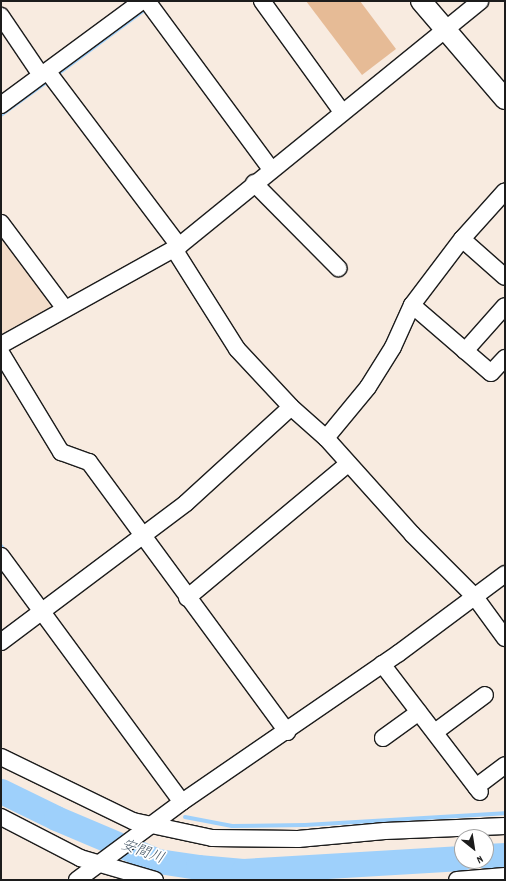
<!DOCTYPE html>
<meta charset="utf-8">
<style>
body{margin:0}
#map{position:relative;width:506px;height:881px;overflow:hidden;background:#f8ebe0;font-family:Dekko,"Klee One",sans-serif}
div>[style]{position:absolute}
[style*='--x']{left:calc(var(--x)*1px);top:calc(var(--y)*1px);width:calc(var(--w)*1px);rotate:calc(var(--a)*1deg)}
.built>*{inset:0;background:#f3ddca}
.stream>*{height:4px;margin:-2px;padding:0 2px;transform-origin:2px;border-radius:2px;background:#9ed0fb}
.river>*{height:25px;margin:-12.5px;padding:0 12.5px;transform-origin:12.5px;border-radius:12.5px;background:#9ed0fb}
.building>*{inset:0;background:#e6bb96}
.roads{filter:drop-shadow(1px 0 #1c1c1c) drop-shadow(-1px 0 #1c1c1c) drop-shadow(0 1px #1c1c1c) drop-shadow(0 -1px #1c1c1c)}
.minor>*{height:16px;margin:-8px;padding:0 8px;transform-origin:8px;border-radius:8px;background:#fff}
.major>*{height:20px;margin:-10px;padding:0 10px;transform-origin:10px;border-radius:10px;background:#fff}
span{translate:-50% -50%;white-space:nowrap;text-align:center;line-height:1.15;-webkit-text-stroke:3.5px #fff;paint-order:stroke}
.water-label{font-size:15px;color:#4a5b6a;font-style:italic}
.frame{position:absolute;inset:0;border:2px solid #1c1c1c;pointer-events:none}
.north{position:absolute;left:454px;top:829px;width:40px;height:40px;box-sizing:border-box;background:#fff;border:1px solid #a4a4a4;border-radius:50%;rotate:150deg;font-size:11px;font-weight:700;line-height:16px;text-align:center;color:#1c1c1c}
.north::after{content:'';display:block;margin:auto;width:14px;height:18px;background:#1c1c1c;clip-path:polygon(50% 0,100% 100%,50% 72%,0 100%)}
</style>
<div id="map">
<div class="built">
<div style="clip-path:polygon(1px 231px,55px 305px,1px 334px)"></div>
</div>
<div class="stream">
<div style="--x:59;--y:73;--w:109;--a:-36.5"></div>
<div style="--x:1;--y:115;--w:58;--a:-35.9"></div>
<div style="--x:1;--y:546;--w:9;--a:54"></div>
<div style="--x:185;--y:817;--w:48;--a:10.8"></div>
<div style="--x:232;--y:826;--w:73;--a:-0.8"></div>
<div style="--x:305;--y:825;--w:200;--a:-3.4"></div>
</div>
<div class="river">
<div style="--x:1;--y:791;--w:61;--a:26.1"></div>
<div style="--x:56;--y:818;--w:111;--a:22.9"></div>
<div style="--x:158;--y:861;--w:40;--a:8.5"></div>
<div style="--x:198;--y:867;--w:45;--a:5.1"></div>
<div style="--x:243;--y:871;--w:219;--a:-3.4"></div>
<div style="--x:486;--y:856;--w:19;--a:-3"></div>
</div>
<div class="building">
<div style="clip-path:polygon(306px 1px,360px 1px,396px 49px,362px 75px)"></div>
</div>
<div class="roads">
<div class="minor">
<div style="--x:147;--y:1;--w:209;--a:53.6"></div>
<div style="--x:262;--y:1;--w:137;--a:54.2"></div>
<div style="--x:1;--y:16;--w:71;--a:55.9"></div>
<div style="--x:48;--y:72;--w:218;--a:53"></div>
<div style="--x:1;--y:105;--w:175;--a:-36.4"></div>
<div style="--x:254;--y:183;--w:120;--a:45.3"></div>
<div style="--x:1;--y:223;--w:107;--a:53.3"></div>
<div style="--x:462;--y:239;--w:57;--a:41.5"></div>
<div style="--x:174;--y:249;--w:118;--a:57.8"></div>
<div style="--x:237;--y:349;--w:79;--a:47"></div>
<div style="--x:291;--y:407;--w:47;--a:41.5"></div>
<div style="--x:326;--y:438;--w:129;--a:48.1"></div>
<div style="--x:412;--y:534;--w:89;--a:45"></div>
<div style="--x:475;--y:597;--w:51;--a:53.8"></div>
<div style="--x:412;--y:305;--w:104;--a:40.7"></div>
<div style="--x:491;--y:373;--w:21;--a:-47"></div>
<div style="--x:1;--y:345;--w:204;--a:-29.1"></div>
<div style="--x:179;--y:246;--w:388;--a:-39.1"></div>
<div style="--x:465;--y:351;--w:60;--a:-48.4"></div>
<div style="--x:1;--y:353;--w:116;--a:58.8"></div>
<div style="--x:61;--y:452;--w:30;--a:20"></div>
<div style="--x:89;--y:462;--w:335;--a:53.7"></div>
<div style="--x:326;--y:438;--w:66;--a:-50.5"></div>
<div style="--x:368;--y:387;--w:47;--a:-58"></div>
<div style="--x:393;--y:347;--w:46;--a:-65.7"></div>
<div style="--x:412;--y:305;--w:83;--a:-52.9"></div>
<div style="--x:462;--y:239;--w:64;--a:-48.1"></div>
<div style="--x:1;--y:556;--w:305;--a:53.7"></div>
<div style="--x:187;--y:598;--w:209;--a:-39.8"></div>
<div style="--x:1;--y:642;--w:231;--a:-36.9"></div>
<div style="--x:186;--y:503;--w:142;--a:-42.4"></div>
<div style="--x:382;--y:664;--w:161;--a:52.6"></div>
<div style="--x:435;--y:732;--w:62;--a:-36.5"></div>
<div style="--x:383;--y:738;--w:44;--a:-35.8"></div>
<div style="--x:1;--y:757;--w:147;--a:25.9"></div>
<div style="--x:133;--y:821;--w:81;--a:12.1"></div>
<div style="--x:212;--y:838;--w:86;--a:0.7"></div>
<div style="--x:298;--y:839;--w:87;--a:-5.3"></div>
<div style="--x:385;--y:831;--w:120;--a:-2.4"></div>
<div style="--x:476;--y:787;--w:36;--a:-37"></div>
<div style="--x:1;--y:817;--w:89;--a:27.4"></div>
<div style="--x:80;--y:858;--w:78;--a:16.3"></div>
<div style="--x:77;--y:880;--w:131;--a:-36.6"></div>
<div style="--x:182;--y:802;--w:263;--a:-34.5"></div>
<div style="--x:399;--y:653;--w:132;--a:-36.7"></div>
<div style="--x:457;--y:880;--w:48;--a:-4.8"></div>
</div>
<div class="major">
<div style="--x:421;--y:1;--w:129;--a:49.4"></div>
</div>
</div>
<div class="water-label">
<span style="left:142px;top:853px;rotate:20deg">安間川</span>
</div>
<div class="frame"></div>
<div class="north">N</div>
</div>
